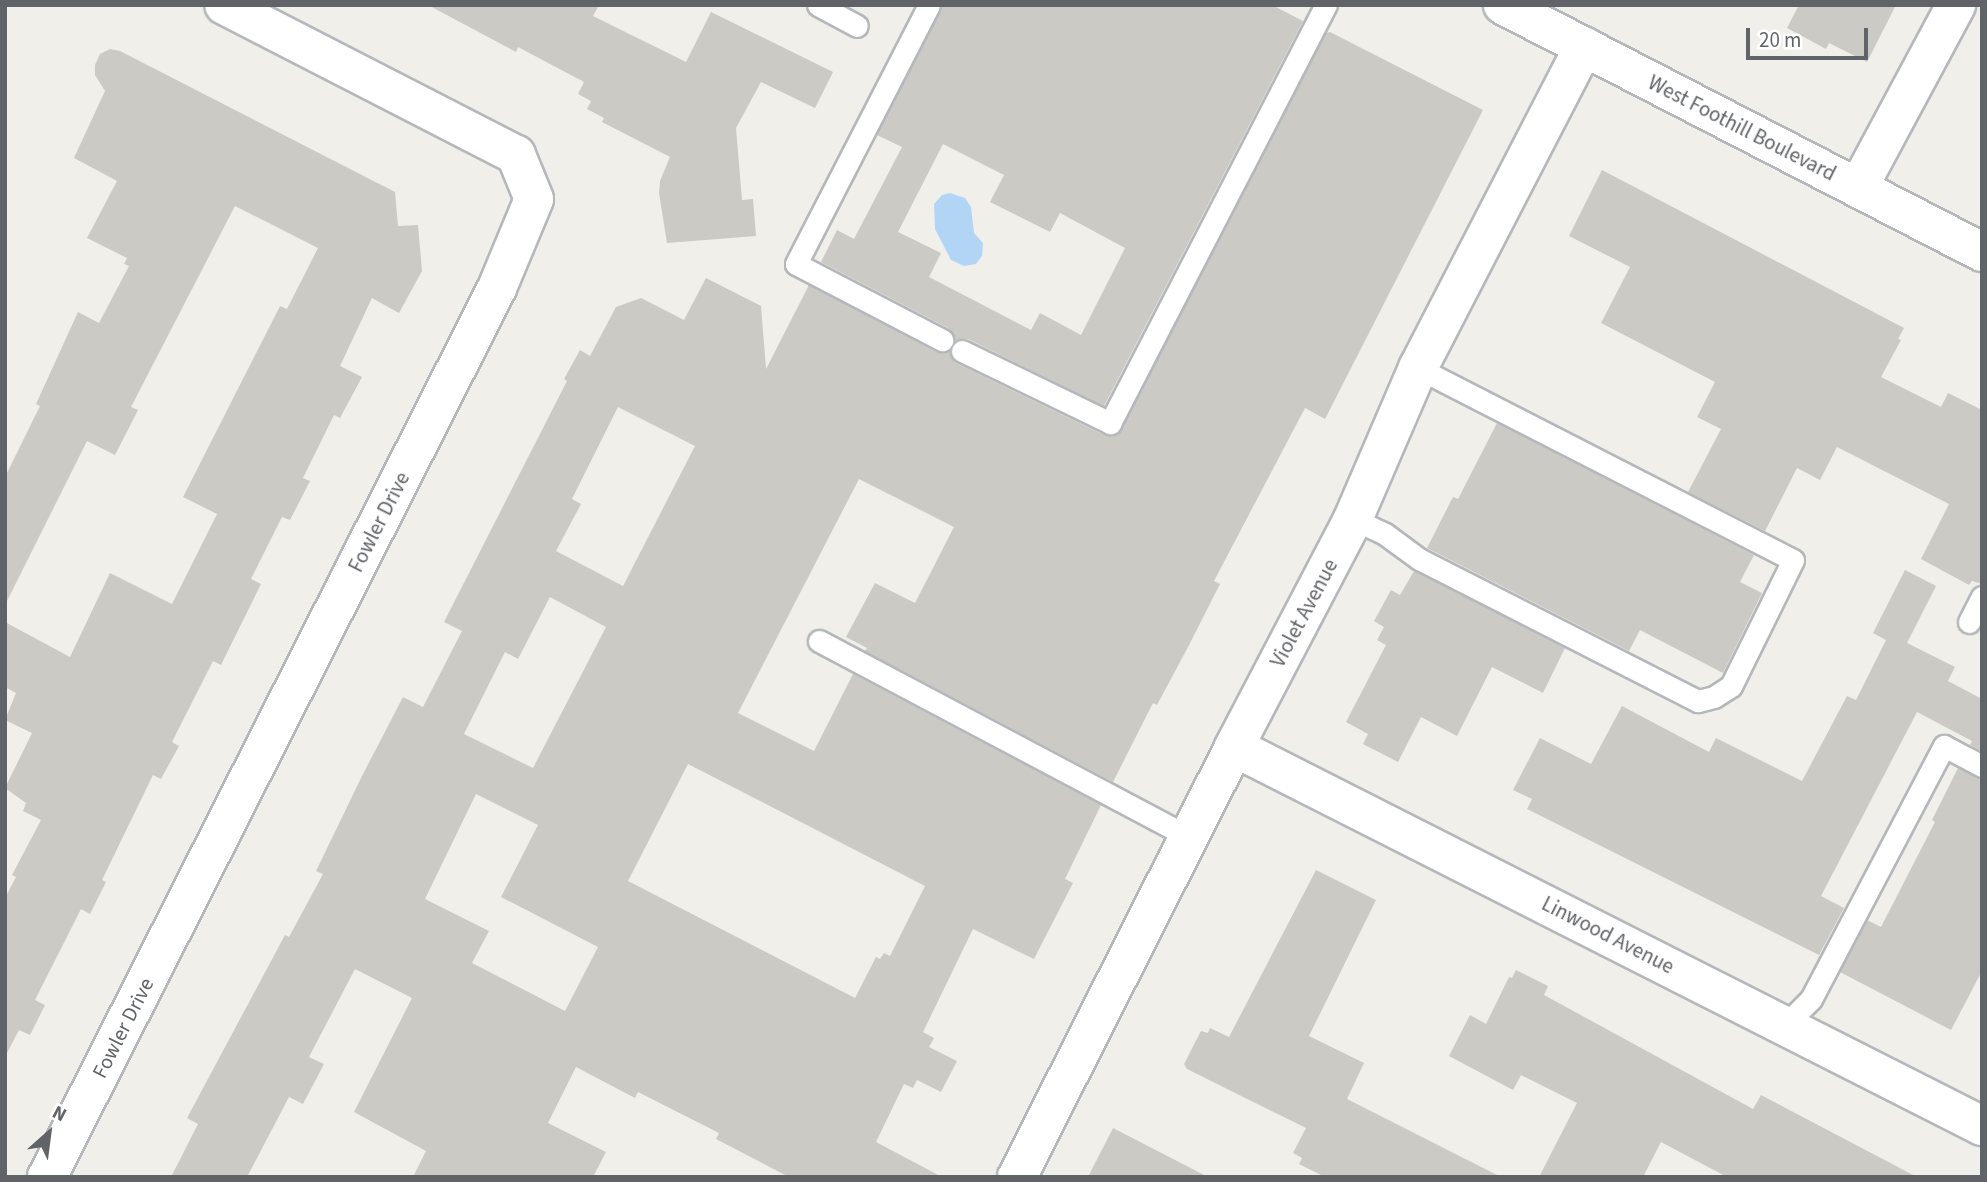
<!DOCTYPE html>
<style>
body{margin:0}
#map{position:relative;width:1987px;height:1182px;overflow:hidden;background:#f0efe9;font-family:"Source Sans 3",sans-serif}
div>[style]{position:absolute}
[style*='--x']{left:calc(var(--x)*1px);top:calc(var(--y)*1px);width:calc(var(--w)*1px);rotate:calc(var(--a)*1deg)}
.water>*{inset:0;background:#b2d5f6}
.building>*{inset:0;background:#cccac5}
.roads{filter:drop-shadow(2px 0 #b5b8bb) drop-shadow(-2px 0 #b5b8bb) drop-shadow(0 2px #b5b8bb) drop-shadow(0 -2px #b5b8bb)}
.service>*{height:21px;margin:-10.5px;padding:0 10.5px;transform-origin:10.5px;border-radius:10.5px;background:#fff}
.minor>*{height:38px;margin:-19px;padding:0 19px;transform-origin:19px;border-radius:19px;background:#fff}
.secondary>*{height:38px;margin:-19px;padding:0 19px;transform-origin:19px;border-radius:19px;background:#fff}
span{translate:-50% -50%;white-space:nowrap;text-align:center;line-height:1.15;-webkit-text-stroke:5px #fff;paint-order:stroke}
.street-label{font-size:21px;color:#606367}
.frame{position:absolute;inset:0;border:7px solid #606367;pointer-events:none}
.north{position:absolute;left:14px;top:1098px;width:70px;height:70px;-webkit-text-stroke:5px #fff;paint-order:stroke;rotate:28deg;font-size:19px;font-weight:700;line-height:28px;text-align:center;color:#606367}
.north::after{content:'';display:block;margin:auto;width:24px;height:32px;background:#606367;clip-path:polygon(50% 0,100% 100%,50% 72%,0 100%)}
.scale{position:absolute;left:1746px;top:28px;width:122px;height:32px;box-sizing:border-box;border:4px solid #606367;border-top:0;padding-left:9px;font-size:21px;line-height:24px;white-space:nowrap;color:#606367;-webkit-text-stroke:5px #fff;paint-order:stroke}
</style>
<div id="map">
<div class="water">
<div style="clip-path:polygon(950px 193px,965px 198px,971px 207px,974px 233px,983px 243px,982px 256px,976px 264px,964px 266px,951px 260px,935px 229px,934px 204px,942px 195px)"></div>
</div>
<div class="building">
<div style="clip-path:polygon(428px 5px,599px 5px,593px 16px,686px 62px,711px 12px,833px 72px,815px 108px,761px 82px,736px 128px,742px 200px,753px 199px,756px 236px,667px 243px,659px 193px,660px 181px,670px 157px,602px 122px,604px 118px,587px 109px,591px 101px,578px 94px,584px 82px,518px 47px,516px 52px)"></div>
<div style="clip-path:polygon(evenodd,942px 5px,1272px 5px,1303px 21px,1104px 406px,968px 339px,955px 340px,948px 328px,821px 262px,837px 230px,854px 239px,902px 147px,877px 135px,942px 5px,943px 144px,1004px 175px,990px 202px,1050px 232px,1060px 213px,1125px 248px,1081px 335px,1040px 313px,1031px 330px,929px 277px,941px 253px,898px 232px,943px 144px)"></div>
<div style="clip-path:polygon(1799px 5px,1896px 5px,1867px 62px,1829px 43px,1826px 49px,1787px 28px)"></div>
<div style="clip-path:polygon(evenodd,1330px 32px,1483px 110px,1325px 419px,1305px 408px,1214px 581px,1220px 584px,1188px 647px,1157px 705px,1153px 703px,1113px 782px,865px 651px,867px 648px,846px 637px,875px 583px,915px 603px,954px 527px,859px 479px,738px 713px,814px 751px,853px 674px,1101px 805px,1065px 879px,1073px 883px,1034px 959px,973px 929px,923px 1032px,934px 1038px,929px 1047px,957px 1061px,941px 1092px,917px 1080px,913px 1088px,904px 1084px,876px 1142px,942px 1177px,789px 1177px,716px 1139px,719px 1133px,638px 1092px,635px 1098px,576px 1067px,548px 1123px,606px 1152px,593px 1177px,413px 1177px,426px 1151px,354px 1112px,412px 998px,355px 969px,309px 1057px,324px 1064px,303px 1104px,289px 1097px,247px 1177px,171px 1177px,198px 1124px,187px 1118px,285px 935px,289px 937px,323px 874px,316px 871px,362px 776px,403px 697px,423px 707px,462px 631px,444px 622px,567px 381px,564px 379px,580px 350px,590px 356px,616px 307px,641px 298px,684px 320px,706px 278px,761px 306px,766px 369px,809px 285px,936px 352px,949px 351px,956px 363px,1104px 435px,1117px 434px,1326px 33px,1330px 32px,618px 407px,695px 446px,623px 586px,556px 551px,581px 504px,572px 499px,618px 407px,1330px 32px,550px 597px,606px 627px,533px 768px,464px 734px,505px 652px,518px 659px,550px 597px,1330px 32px,688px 764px,925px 886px,890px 956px,884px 953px,880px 959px,876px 957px,855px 998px,628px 881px,688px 764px,1330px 32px,476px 794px,538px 825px,501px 897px,598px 947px,565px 1011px,472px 963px,489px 931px,425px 899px,476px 794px)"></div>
<div style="clip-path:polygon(110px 49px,120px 51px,395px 192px,398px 226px,418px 225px,422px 271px,399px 313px,372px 298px,340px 366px,362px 377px,340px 418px,334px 415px,303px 478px,310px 481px,290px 520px,282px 517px,251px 579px,261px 584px,221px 665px,213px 661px,172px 742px,179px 746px,161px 779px,153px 775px,102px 880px,106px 882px,90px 914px,81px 909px,35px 1000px,45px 1005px,30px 1035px,19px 1030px,5px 1057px,5px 898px,16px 877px,12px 875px,41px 820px,23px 811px,26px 803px,5px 788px,32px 733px,5px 720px,16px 693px,5px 687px,5px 622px,70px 657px,110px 573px,172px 604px,217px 514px,183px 497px,280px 306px,287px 309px,318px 248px,235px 206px,131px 407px,138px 410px,115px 455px,87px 441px,5px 605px,5px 477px,40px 406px,36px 404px,78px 312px,99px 323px,129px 266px,124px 264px,127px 258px,87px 238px,117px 181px,74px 158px,105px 91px,95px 75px,95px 65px,100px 54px)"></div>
<div style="clip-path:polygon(1602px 170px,1904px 328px,1898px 339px,1901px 340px,1881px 377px,1941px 407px,1948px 393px,1982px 410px,1982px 584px,1972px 581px,1969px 585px,1921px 559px,1949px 504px,1837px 447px,1820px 480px,1797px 468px,1765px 531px,1688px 492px,1721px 429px,1697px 417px,1715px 382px,1601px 323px,1630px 267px,1569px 236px)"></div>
<div style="clip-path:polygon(1497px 423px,1754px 555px,1740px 582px,1762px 593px,1723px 673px,1640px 630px,1629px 651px,1427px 548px,1453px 497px,1458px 499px)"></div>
<div style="clip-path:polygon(1905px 570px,1936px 586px,1907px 643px,1955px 667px,1948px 681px,1982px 699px,1982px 751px,1970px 745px,1972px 741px,1917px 712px,1821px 896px,1844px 908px,1819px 955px,1527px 809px,1532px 799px,1513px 790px,1540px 738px,1591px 764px,1622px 706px,1709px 752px,1716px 738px,1802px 781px,1847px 696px,1856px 700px,1886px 640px,1873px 633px)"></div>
<div style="clip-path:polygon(1414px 571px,1565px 648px,1543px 693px,1492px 667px,1457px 736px,1421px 717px,1398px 762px,1363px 744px,1368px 734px,1346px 722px,1386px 645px,1377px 640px,1384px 627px,1374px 621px,1391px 590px,1400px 595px)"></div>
<div style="clip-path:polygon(1958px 768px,1982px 779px,1982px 971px,1951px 1030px,1840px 972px,1867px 920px,1881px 927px,1935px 822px,1932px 820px)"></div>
<div style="clip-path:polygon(1316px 870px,1376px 900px,1309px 1036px,1364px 1063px,1347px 1099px,1501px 1177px,1325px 1177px,1299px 1164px,1302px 1158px,1293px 1153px,1306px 1128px,1187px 1069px,1184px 1064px,1201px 1031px,1208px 1033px,1210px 1028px,1229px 1037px)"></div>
<div style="clip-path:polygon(1516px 970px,1548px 986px,1544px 995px,1753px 1109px,1761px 1095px,1917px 1177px,1727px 1177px,1661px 1142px,1643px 1177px,1539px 1177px,1577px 1103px,1521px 1075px,1513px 1090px,1449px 1056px,1470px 1015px,1486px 1024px,1509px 977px,1512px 978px)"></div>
<div style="clip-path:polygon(1113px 1128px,1208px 1177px,1088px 1177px)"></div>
</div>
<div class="roads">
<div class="service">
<div style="--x:818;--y:5;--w:44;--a:28.3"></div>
<div style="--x:929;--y:5;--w:291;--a:117.2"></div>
<div style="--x:796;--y:264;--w:165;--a:27.5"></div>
<div style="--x:962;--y:351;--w:165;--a:25.9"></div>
<div style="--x:1110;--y:423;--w:471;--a:-62.7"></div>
<div style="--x:1353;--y:519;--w:35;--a:25"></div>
<div style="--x:1385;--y:534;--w:42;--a:36.3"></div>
<div style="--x:1419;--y:559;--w:313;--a:27"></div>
<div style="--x:1698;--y:701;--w:16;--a:-14"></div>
<div style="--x:1714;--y:697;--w:20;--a:-33"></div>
<div style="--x:1731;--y:686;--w:140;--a:-63.8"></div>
<div style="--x:1793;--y:560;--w:421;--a:-152.9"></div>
<div style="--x:1969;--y:622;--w:28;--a:-63"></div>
<div style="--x:819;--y:641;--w:419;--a:27.9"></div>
<div style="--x:1786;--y:1024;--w:35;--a:-45"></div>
<div style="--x:1811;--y:999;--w:286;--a:-62.3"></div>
<div style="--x:1944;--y:746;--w:43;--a:27.8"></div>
</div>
<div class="minor">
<div style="--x:1858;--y:188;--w:208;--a:-61.8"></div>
<div style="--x:1234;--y:747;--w:839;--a:26.87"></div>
<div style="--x:47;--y:1177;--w:996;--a:-63.15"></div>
<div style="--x:497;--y:288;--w:96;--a:-67.4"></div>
<div style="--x:534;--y:199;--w:48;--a:-112.2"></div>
<div style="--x:516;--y:155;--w:328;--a:-152.8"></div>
<div style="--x:1017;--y:1177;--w:482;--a:-63.2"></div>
<div style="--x:1234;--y:747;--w:257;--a:-62.4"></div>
<div style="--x:1353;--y:519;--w:164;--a:-66.7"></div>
<div style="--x:1418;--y:368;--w:362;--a:-62.7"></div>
</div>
<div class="secondary">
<div style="--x:1503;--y:5;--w:539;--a:27.28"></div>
</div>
</div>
<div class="street-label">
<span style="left:1742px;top:128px;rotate:27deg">West Foothill Boulevard</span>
<span style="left:379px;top:522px;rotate:-63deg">Fowler Drive</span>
<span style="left:1304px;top:613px;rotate:-62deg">Violet Avenue</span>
<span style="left:1608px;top:935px;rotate:27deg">Linwood Avenue</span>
<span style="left:123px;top:1028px;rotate:-63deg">Fowler Drive</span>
</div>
<div class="frame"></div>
<div class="north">N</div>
<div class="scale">20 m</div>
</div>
